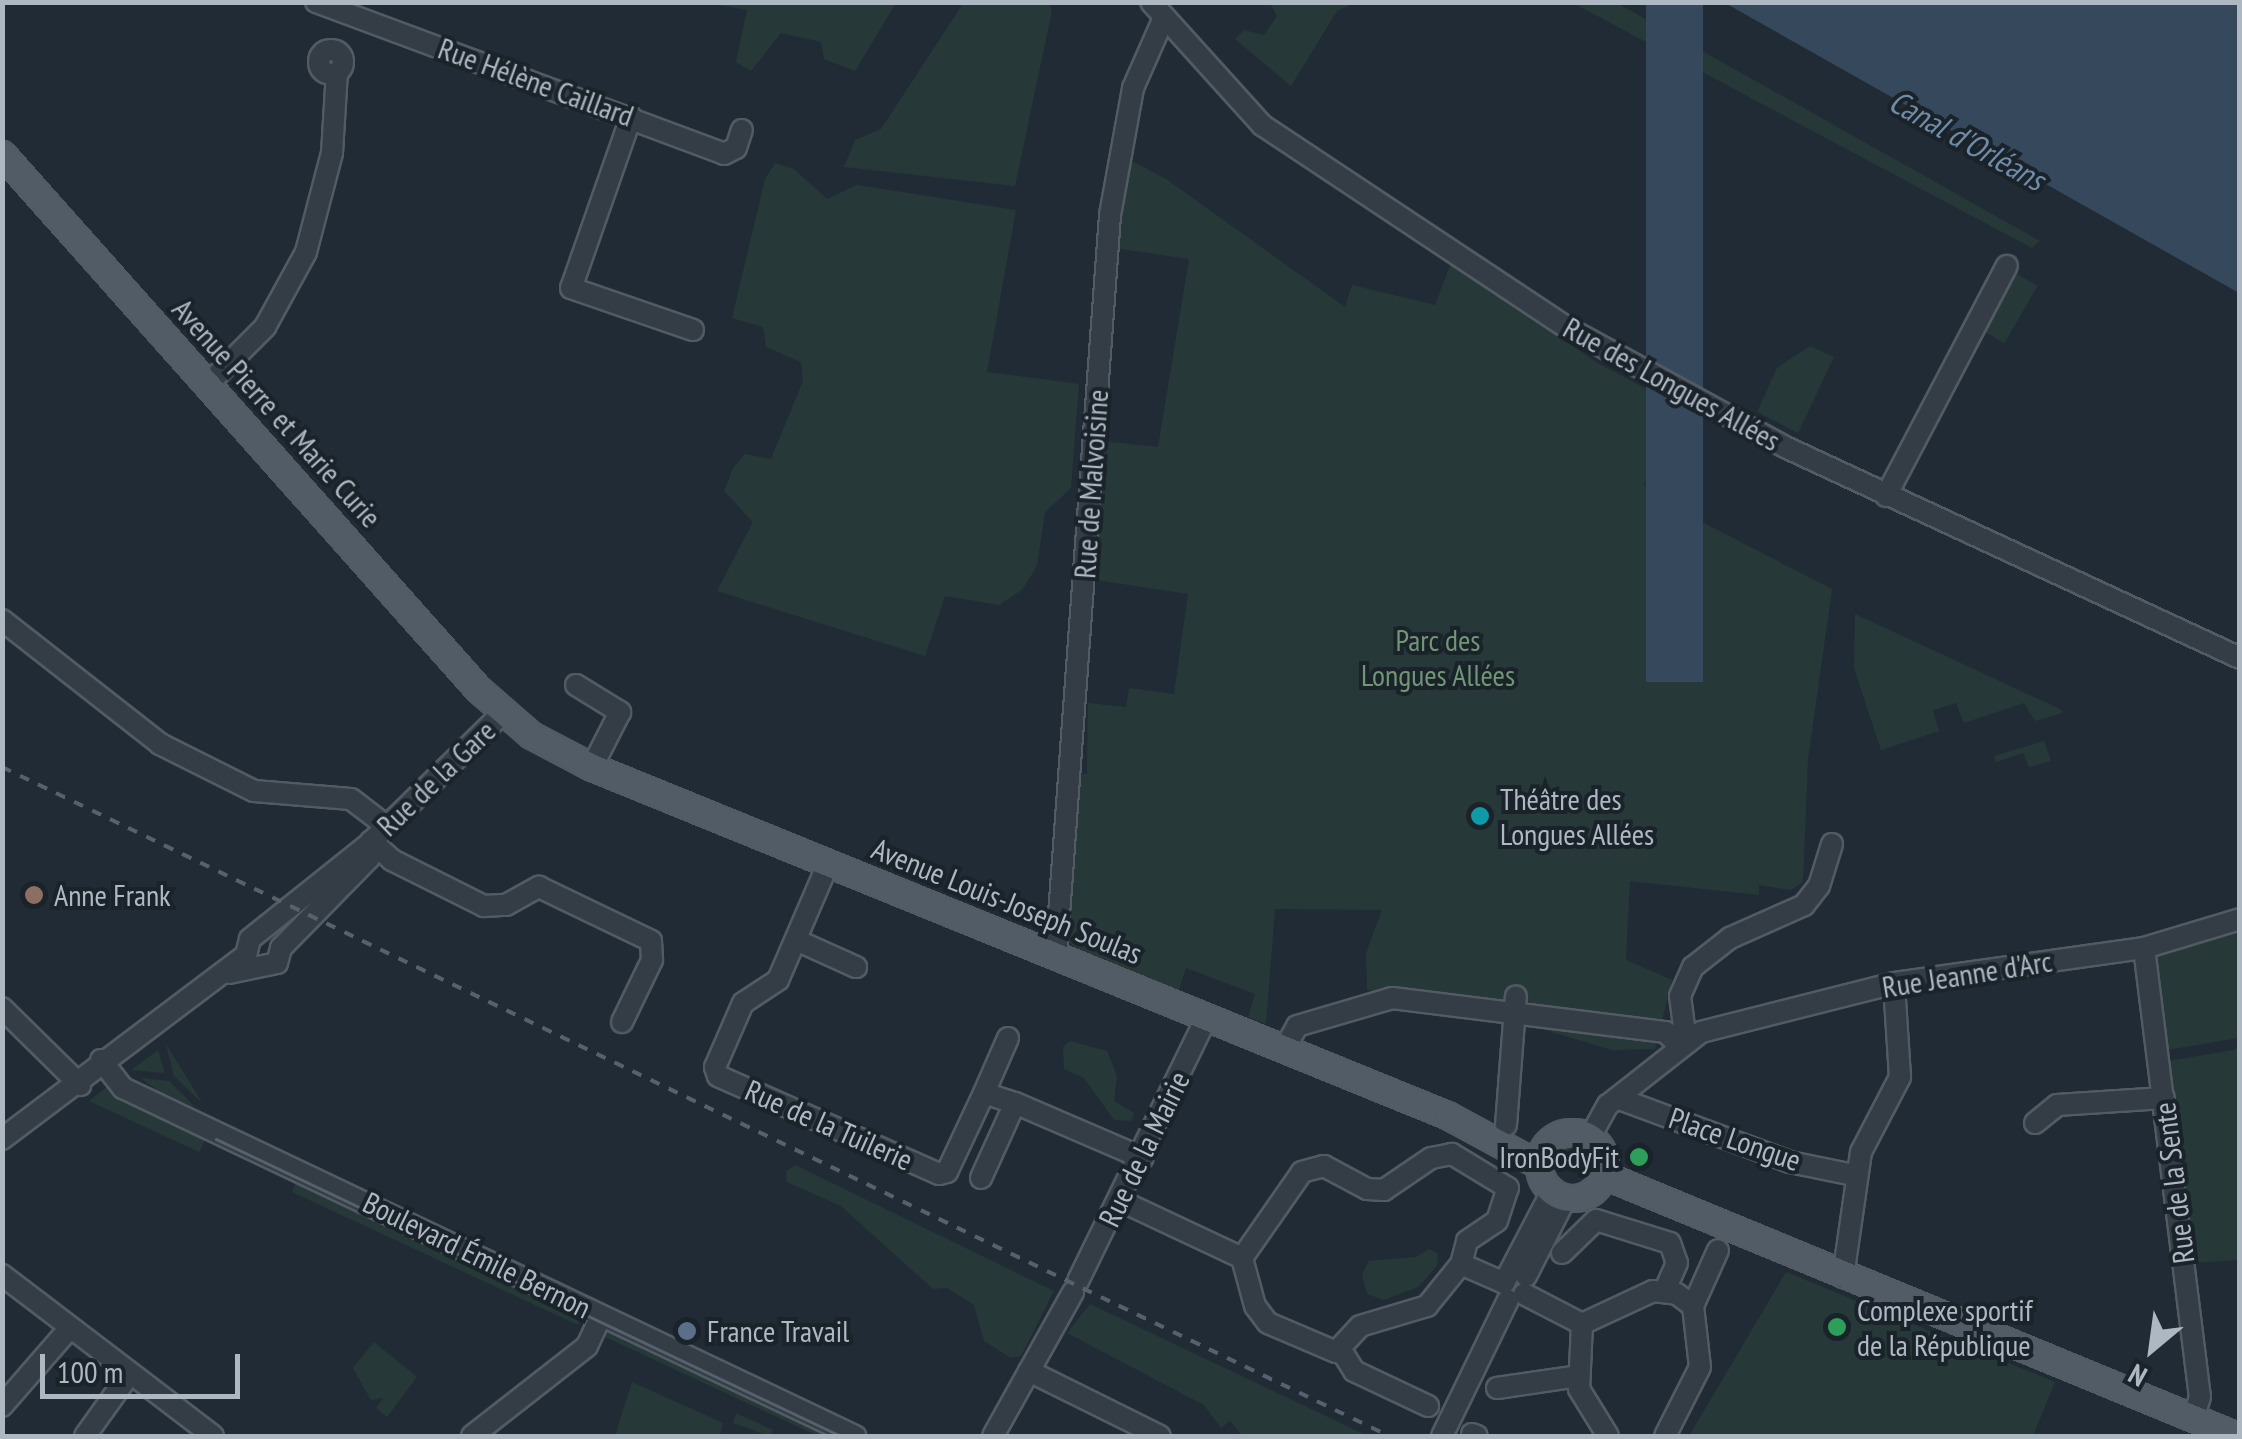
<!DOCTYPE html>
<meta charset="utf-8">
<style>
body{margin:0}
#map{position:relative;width:2242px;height:1439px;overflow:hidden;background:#212b35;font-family:"PT Sans Narrow",sans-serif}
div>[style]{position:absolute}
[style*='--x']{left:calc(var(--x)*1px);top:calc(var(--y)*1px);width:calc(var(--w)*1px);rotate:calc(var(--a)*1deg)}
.green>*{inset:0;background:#263938;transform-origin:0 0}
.water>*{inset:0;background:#36485b;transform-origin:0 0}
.roads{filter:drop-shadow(2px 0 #525b64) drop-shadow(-2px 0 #525b64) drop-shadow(0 2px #525b64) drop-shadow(0 -2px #525b64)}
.minor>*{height:20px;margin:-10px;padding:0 10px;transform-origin:10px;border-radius:10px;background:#343d46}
.minor>.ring{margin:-10px;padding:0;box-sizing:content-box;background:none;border:20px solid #343d46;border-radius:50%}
.major>*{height:25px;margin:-12.5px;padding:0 12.5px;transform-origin:12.5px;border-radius:12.5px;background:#525c66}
.major>.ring{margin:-12.5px;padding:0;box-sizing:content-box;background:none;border:25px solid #525c66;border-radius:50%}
.tram>*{height:2.5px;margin:-1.25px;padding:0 1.25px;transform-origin:1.25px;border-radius:1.25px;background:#56616d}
.rail>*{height:4px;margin-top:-2px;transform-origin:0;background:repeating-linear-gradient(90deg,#56616d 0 10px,transparent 0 20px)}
.dots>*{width:28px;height:28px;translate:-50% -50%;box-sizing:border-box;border:5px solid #1a222a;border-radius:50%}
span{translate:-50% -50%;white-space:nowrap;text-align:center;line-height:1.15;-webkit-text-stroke:8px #1a222a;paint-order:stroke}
.street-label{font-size:30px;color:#aeb8c3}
.park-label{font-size:30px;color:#709675}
.poi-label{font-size:30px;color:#aeb8c3}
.left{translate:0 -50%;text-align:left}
.right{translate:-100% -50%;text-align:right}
.water-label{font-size:32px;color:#708ba5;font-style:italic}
.frame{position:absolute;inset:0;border:5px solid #aeb8c3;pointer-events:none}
.north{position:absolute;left:2102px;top:1299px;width:100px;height:100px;-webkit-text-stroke:8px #1a222a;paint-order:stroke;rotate:209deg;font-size:28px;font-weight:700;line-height:40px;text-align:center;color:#aeb8c3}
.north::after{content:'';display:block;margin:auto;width:35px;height:45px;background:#aeb8c3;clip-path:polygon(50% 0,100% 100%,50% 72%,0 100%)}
.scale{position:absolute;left:40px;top:1354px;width:200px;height:45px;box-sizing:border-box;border:5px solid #aeb8c3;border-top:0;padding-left:12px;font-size:30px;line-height:35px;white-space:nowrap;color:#aeb8c3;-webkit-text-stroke:8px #1a222a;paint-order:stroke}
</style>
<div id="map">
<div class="green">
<div style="clip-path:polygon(964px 2px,1049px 3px,1052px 11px,1015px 186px,844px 167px,855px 140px,881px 129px)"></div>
<div style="clip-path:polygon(1269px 2px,1355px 3px,1337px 11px,1291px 86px,1235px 39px,1244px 30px,1264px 35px,1277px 16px)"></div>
<div style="clip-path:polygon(707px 3px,896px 3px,855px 71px,824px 59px,821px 42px,781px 33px,751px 71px,736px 62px,747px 10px)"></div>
<div style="clip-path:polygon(1573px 3px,1617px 3px,2040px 241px,2032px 248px)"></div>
<div style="clip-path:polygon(1128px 159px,1166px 179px,1345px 307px,1352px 285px,1435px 305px,1451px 263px,1596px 362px,1673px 403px,1644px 485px,1681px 489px,1696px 519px,1832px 589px,1808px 759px,1803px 882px,1791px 890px,1759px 885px,1759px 895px,1630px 881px,1626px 960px,1672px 980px,1655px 1049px,1612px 1050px,1535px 1027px,1529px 1001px,1508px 999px,1503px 1013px,1367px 990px,1366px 953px,1382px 910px,1275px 909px,1266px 1024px,1248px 1017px,1255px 994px,1186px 968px,1179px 990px,1072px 946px,1066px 937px,1079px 774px,1087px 774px,1088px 703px,1126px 707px,1129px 688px,1174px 694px,1188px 594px,1090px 579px,1102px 441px,1158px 447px,1189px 259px,1115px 248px)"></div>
<div style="clip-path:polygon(775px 163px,794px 169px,827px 199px,857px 185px,1016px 210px,987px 372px,1079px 384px,1071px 488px,1045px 512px,1037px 566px,1022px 590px,999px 605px,945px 596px,925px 656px,717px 591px,753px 522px,724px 491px,733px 468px,745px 454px,771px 459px,803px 381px,801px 362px,766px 347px,763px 327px,732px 318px,765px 179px)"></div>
<div style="left:2008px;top:269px;width:34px;height:66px;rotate:30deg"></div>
<div style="clip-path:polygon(1810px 346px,1834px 357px,1798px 433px,1757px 412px,1777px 368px)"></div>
<div style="clip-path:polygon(1855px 614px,2062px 710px,2063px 713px,2035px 721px,2024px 703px,1964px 723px,1956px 703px,1933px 710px,1939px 731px,1881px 750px,1854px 668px)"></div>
<div style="clip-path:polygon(2044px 741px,2051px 761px,2029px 767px,2023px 753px,1996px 762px,1994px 756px)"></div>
<div style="clip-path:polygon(2239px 932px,2239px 1038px,2167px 1050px,2156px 957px)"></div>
<div style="clip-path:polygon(1070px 1041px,1107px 1051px,1117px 1076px,1114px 1101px,1134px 1113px,1132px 1121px,1114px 1120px,1084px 1078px,1064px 1069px,1063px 1047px)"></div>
<div style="clip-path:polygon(166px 1044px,203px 1104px,174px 1076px)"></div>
<div style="clip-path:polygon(2239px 1049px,2239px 1260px,2192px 1263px,2168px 1061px)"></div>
<div style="clip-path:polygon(158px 1050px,165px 1073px,131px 1070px)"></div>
<div style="clip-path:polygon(141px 1078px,169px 1081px,195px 1107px,162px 1094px)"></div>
<div style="clip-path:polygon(113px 1082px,209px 1132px,199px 1152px,89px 1101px)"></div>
<div style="clip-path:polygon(1566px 1145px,1588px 1153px,1590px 1173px,1553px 1155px)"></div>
<div style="clip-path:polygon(795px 1165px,1054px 1291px,1021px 1356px,1011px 1358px,984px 1341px,974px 1305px,947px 1288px,933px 1289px,841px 1206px,787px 1182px,786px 1171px)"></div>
<div style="clip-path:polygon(299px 1175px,583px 1314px,578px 1325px,292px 1192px)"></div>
<div style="clip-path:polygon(1429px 1249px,1438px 1254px,1437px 1266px,1418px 1287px,1384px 1300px,1367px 1294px,1362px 1274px,1369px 1261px,1416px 1257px)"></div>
<div style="clip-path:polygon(1786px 1272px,2055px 1382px,2033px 1436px,1689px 1436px)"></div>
<div style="clip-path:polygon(1090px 1304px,1368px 1436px,1243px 1436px,1230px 1421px,1221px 1428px,1204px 1405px,1067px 1333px)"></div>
<div style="left:610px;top:1327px;width:261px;height:11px;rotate:25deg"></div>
<div style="clip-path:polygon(374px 1342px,417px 1377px,387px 1417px,376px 1408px,383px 1398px,371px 1400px,353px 1368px)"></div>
<div style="clip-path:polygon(632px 1382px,723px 1423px,720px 1434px,615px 1436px)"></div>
<div style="clip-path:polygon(736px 1413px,773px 1430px,770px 1436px,733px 1423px)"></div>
</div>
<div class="water">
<div style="left:1646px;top:3px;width:57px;height:679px"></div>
<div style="clip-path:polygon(1725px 3px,2239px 3px,2239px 293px)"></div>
</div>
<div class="roads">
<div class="minor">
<div style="--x:316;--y:2;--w:435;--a:20.4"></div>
<div style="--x:724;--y:154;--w:13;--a:-27"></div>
<div style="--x:736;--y:148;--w:19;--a:-72"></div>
<div style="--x:1151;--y:2;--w:166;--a:47.9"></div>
<div style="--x:1262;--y:125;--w:367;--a:33.6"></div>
<div style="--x:1568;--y:328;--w:247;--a:28.7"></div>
<div style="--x:1785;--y:447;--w:502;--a:24.88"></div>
<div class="ring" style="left:319px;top:50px;width:4px;height:4px"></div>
<div style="--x:631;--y:117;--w:181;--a:109.3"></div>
<div style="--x:571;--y:288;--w:129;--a:19"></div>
<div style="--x:208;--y:384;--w:81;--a:-45"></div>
<div style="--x:265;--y:327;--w:85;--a:-61.3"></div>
<div style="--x:306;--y:252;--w:102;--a:-75.3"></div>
<div style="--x:332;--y:153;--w:81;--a:-86.5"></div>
<div style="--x:1886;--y:496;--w:260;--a:-62.3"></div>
<div style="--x:2;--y:620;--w:201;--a:38.1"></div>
<div style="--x:160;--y:744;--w:105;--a:26.6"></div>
<div style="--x:254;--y:791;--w:97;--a:4.7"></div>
<div style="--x:351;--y:799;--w:43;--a:37.4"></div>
<div style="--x:576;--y:685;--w:52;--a:31.5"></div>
<div style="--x:620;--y:712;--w:62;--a:117"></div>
<div style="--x:371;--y:841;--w:28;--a:42"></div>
<div style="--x:392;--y:860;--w:103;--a:26.6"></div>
<div style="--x:484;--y:906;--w:22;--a:-3"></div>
<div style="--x:506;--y:905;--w:38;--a:-29"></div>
<div style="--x:539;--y:887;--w:124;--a:25.7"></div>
<div style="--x:651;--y:941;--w:19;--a:87"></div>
<div style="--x:652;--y:960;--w:69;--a:115.8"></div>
<div style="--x:828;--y:864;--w:126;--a:113.3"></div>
<div style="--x:778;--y:980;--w:42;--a:146.7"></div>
<div style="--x:743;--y:1003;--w:70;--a:113.6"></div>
<div style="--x:715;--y:1067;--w:9;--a:72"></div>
<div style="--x:718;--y:1076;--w:242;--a:23.9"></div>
<div style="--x:939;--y:1174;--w:8;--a:-14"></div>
<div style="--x:947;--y:1172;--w:87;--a:-64.9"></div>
<div style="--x:984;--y:1093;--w:33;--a:18"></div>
<div style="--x:796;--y:940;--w:66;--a:24.2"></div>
<div style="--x:2144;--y:948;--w:452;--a:82.9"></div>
<div style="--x:2200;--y:1397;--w:22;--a:108"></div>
<div style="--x:1056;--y:956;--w:743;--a:-85.83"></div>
<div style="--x:1110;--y:215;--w:129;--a:-79.7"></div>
<div style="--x:1133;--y:88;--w:74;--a:-66.2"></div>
<div style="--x:229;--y:973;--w:49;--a:-11.8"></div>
<div style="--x:277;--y:963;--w:16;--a:-75"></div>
<div style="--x:281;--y:948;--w:126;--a:-45.6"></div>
<div style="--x:369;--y:858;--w:14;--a:-90"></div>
<div style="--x:2;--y:1008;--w:110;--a:44.6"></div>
<div style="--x:1686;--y:1042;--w:46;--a:-97.4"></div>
<div style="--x:1680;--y:996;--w:32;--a:-66"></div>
<div style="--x:1693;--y:967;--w:47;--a:-38.1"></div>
<div style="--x:1730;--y:938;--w:81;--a:-24"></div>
<div style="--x:1804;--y:905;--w:24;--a:-52"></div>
<div style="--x:1819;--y:886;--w:44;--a:-72.8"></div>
<div style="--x:1285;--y:1048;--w:25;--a:-61"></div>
<div style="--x:1297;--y:1026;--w:99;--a:-16.4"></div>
<div style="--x:1392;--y:998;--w:276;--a:7.1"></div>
<div style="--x:1666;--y:1032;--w:13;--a:48"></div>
<div style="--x:101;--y:1060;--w:36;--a:52"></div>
<div style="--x:123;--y:1088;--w:811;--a:25.43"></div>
<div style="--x:984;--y:1093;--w:60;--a:-66.4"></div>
<div style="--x:1617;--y:1098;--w:184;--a:20.3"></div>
<div style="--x:1790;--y:1162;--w:65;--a:11.5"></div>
<div style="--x:2035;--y:1123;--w:28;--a:-39"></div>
<div style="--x:2057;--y:1105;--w:107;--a:-3.7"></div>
<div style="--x:1506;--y:1125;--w:129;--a:-85.6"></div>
<div style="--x:1590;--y:1137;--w:37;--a:-61"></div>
<div style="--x:1608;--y:1105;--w:118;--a:-38.1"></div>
<div style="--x:1701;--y:1032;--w:199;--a:-14.2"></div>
<div style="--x:1894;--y:983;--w:252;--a:-8"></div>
<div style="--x:2144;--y:948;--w:100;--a:-16.8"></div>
<div style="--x:2;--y:1139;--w:306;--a:-37"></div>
<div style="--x:246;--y:955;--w:16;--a:-76"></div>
<div style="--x:250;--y:939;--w:152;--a:-38.6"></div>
<div style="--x:369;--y:844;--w:187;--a:-44.4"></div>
<div style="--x:981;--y:1178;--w:82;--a:-65.6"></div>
<div style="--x:1015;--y:1103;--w:139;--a:23.3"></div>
<div style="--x:1121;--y:1201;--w:134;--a:25.2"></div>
<div style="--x:1562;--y:1253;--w:47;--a:-44.1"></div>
<div style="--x:1596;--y:1220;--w:77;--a:17.3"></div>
<div style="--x:1670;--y:1243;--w:21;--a:71"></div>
<div style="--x:1677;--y:1263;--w:30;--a:114"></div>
<div style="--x:1461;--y:1264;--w:24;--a:-75"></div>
<div style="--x:1467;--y:1241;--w:36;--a:-34"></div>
<div style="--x:1497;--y:1221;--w:35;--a:-72"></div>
<div style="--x:1508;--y:1188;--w:66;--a:-148.7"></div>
<div style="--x:1452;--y:1154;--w:21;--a:169"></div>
<div style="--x:1431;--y:1158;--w:57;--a:145.8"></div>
<div style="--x:1384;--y:1190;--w:17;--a:-177"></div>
<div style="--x:1367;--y:1189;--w:49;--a:-151.9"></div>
<div style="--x:1324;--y:1166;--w:23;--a:165"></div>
<div style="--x:1302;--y:1172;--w:105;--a:124.9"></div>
<div style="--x:1242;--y:1258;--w:50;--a:74.8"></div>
<div style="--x:1255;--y:1306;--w:21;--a:53"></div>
<div style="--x:1268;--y:1323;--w:74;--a:23.1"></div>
<div style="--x:1336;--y:1352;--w:35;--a:-47"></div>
<div style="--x:1360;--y:1326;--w:70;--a:-16.6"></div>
<div style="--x:1427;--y:1306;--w:54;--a:-51"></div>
<div style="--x:1461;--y:1264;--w:47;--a:23.8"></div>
<div style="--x:2;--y:1275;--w:265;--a:37.3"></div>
<div style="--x:1526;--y:1276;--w:89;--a:-63.1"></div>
<div style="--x:1843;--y:1277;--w:126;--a:-81.8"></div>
<div style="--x:1861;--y:1152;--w:85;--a:-62.5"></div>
<div style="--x:1900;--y:1077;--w:94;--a:-93.7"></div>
<div style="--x:1078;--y:1281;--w:295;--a:-64"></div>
<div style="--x:1504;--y:1283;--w:104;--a:-62.4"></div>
<div style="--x:1524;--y:1294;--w:65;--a:27.3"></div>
<div style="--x:1693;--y:1306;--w:61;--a:-65.9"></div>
<div style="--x:1582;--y:1324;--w:78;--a:-24.9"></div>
<div style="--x:1653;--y:1291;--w:24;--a:7"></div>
<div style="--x:1677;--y:1294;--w:20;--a:37"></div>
<div style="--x:1693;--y:1306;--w:61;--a:83.5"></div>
<div style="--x:1700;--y:1367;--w:77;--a:116.9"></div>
<div style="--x:1582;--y:1324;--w:65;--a:92.6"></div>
<div style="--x:1579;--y:1389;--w:55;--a:58.3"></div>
<div style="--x:1341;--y:1350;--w:25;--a:58"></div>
<div style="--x:1354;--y:1371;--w:82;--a:25.3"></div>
<div style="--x:1029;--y:1371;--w:146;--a:26.4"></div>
<div style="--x:1497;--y:1388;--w:82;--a:-8.4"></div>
<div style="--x:2;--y:1406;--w:102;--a:-49"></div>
<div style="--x:1472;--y:1434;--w:5;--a:22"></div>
<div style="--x:85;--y:1436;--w:74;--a:-54.4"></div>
<div style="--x:472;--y:1436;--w:146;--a:-38"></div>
<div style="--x:587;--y:1346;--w:33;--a:-65"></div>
<div style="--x:993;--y:1436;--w:165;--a:-60.9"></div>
<div style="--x:1442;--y:1436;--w:151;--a:-64.1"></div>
</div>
<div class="major">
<div style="--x:2;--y:154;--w:716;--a:48.34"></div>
<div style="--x:478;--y:689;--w:70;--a:41"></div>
<div style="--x:531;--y:735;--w:69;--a:27.7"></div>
<div style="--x:592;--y:767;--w:923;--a:22.15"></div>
<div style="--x:1447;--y:1115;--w:105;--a:28.5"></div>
<div class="ring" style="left:1539px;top:1132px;width:41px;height:41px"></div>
<div style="--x:1604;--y:1175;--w:685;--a:22.41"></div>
</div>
</div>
<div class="tram">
<div style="--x:216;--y:1139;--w:692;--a:25.42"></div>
</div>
<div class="rail">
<div style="--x:2;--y:767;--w:1540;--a:25.75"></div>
</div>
<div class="dots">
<div style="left:1480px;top:816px;background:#0f9aa8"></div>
<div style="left:34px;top:895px;background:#8d6e63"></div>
<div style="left:1639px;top:1157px;background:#2e9e5b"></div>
<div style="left:1837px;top:1327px;background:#2e9e5b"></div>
<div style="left:687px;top:1331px;background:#5c6f8a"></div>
</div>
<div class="street-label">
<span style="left:536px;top:82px;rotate:20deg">Rue Hélène Caillard</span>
<span style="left:1672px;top:384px;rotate:29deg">Rue des Longues Allées</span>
<span style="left:277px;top:413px;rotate:48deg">Avenue Pierre et Marie Curie</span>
<span style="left:1091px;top:484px;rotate:-86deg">Rue de Malvoisine</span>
<span style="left:436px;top:778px;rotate:-44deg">Rue de la Gare</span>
<span style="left:1007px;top:901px;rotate:22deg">Avenue Louis-Joseph Soulas</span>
<span style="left:1967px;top:974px;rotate:-9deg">Rue Jeanne d'Arc</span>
<span style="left:829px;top:1125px;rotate:24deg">Rue de la Tuilerie</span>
<span style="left:1735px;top:1139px;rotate:19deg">Place Longue</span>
<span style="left:1144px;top:1149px;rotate:-64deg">Rue de la Mairie</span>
<span style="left:2174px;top:1183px;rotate:-97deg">Rue de la Sente</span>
<span style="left:477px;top:1255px;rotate:26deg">Boulevard Émile Bernon</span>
</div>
<div class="park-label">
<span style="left:1438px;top:657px">Parc des<br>Longues Allées</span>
</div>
<div class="poi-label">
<span class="left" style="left:1500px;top:816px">Théâtre des<br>Longues Allées</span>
<span class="left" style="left:54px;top:895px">Anne Frank</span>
<span class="right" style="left:1619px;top:1157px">IronBodyFit</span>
<span class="left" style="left:1857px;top:1327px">Complexe sportif<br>de la République</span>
<span class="left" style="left:707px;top:1331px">France Travail</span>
</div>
<div class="water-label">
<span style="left:1967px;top:140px;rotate:29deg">Canal d'Orléans</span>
</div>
<div class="frame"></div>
<div class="north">N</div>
<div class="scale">100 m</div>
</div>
